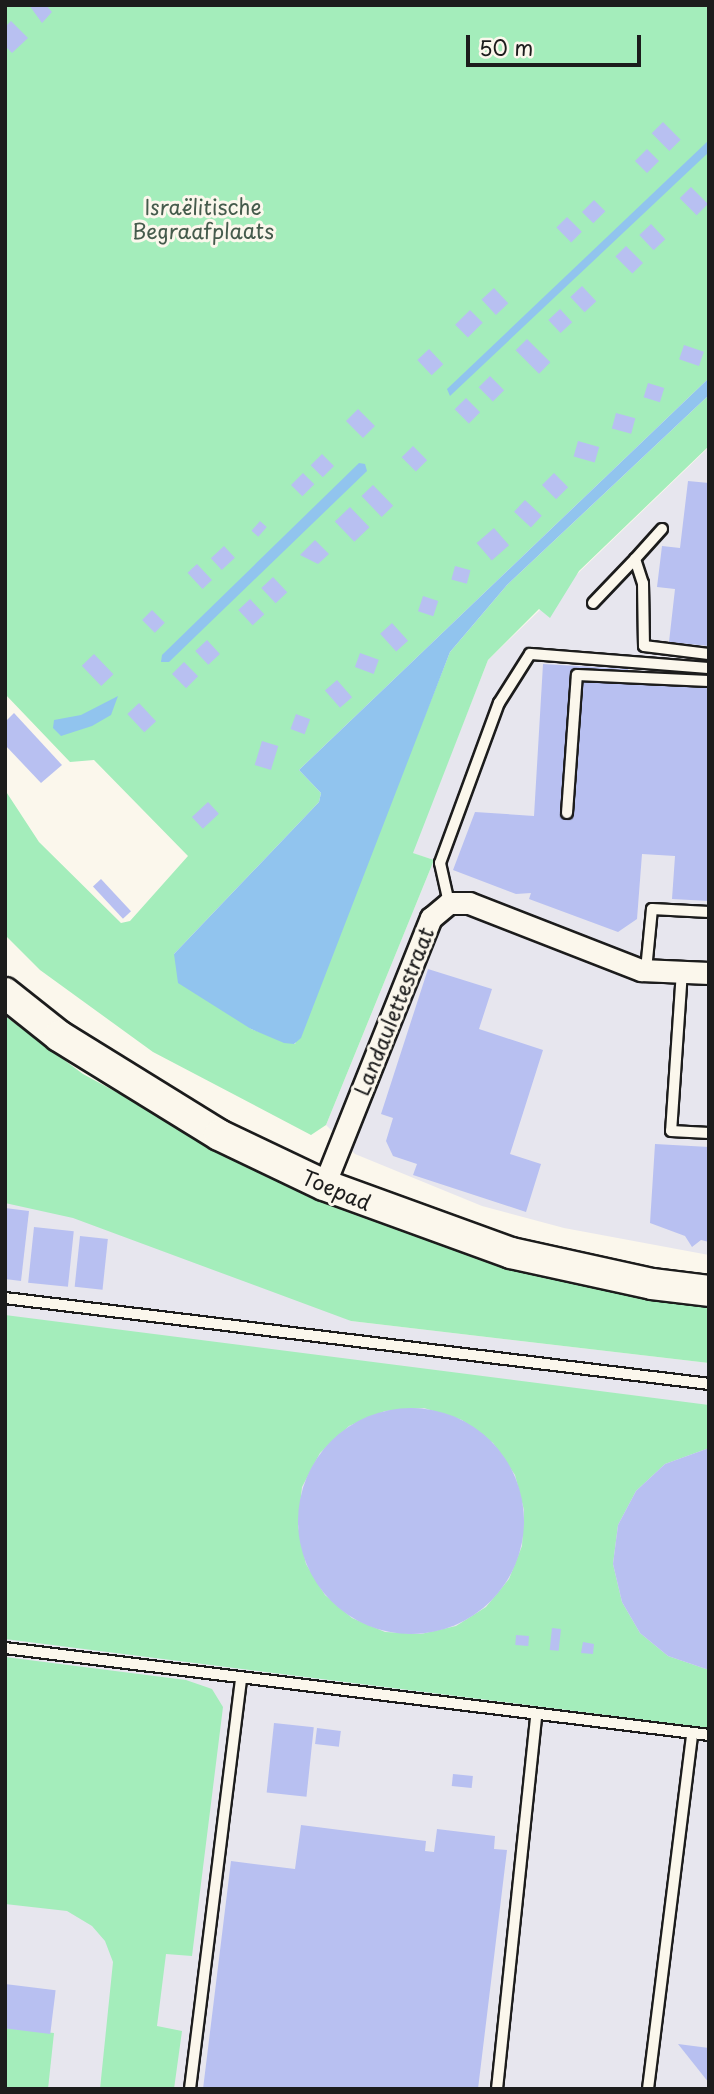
<!DOCTYPE html>
<meta charset="utf-8">
<style>
body{margin:0}
#map{position:relative;width:714px;height:2094px;overflow:hidden;background:#fbf7ec;font-family:"Playpen Sans",sans-serif}
div>[style]{position:absolute}
[style*='--x']{left:calc(var(--x)*1px);top:calc(var(--y)*1px);width:calc(var(--w)*1px);rotate:calc(var(--a)*1deg)}
.built>*{inset:0;background:#e7e6ee}
.green>*{inset:0;background:#a4edbb}
.water>*{inset:0;background:#91c4ee}
.building>*{inset:0;background:#b8c0f1;transform-origin:0 0}
.round{border-radius:50%}
.roads{filter:drop-shadow(2px 0 #1c1c1c) drop-shadow(-2px 0 #1c1c1c) drop-shadow(0 2px #1c1c1c) drop-shadow(0 -2px #1c1c1c)}
.lane>*{height:10px;margin:-5px;padding:0 5px;transform-origin:5px;border-radius:5px;background:#fbf7ec}
.street>*{height:21px;margin:-10.5px;padding:0 10.5px;transform-origin:10.5px;border-radius:10.5px;background:#fbf7ec}
.secondary>*{height:30px;margin:-15px;padding:0 15px;transform-origin:15px;border-radius:15px;background:#fbf7ec}
span{translate:-50% -50%;white-space:nowrap;text-align:center;line-height:1.15;-webkit-text-stroke:6px #fbf7ec;paint-order:stroke}
.park-label{font-size:21px;color:#455b4c}
.street-label{font-size:21px;color:#1c1c1c}
.frame{position:absolute;inset:0;border:7px solid #1c1c1c;pointer-events:none}
.scale{position:absolute;left:466px;top:35px;width:175px;height:32px;box-sizing:border-box;border:4px solid #1c1c1c;border-top:0;padding-left:9px;font-size:21px;line-height:24px;white-space:nowrap;color:#1c1c1c;-webkit-text-stroke:5px #fbf7ec;paint-order:stroke}
</style>
<div id="map">
<div class="built">
<div style="clip-path:polygon(709px 447px,709px 1255px,564px 1228px,482px 1206px,355px 1154px,326px 1125px,434px 860px,412px 853px,488px 660px)"></div>
<div style="clip-path:polygon(5px 1127px,351px 1321px,709px 1363px,709px 2089px,5px 2089px)"></div>
</div>
<div class="green">
<div style="clip-path:polygon(5px 5px,709px 5px,709px 378px,299px 770px,321px 793px,319px 802px,174px 954px,251px 1029px,295px 1044px,450px 652px,507px 585px,709px 395px,709px 446px,579px 571px,550px 618px,539px 609px,488px 660px,413px 853px,434px 860px,326px 1125px,311px 1135px,153px 1052px,40px 970px,5px 935px,5px 790px,39px 842px,121px 923px,130px 921px,188px 856px,94px 760px,70px 762px,5px 694px)"></div>
<div style="clip-path:polygon(5px 1016px,83px 1074px,288px 1185px,332px 1203px,544px 1277px,630px 1295px,709px 1306px,709px 1363px,351px 1321px,73px 1218px,5px 1203px)"></div>
<div style="clip-path:polygon(evenodd,5px 1315px,709px 1405px,709px 1448px,665px 1464px,636px 1491px,618px 1525px,613px 1564px,622px 1602px,640px 1633px,668px 1656px,709px 1670px,709px 1728px,5px 1639px,5px 1315px,424px 1408px,462px 1420px,493px 1443px,515px 1475px,524px 1510px,522px 1546px,509px 1579px,486px 1607px,456px 1626px,421px 1634px,385px 1632px,352px 1618px,325px 1595px,306px 1564px,298px 1526px,302px 1487px,320px 1453px,349px 1426px,385px 1411px,424px 1408px)"></div>
<div style="clip-path:polygon(5px 1657px,186px 1680px,212px 1689px,223px 1707px,192px 1956px,166px 1954px,157px 2026px,182px 2031px,174px 2089px,100px 2089px,113px 1962px,105px 1941px,92px 1926px,67px 1911px,5px 1904px)"></div>
<div style="clip-path:polygon(5px 2028px,54px 2033px,48px 2089px,5px 2089px)"></div>
</div>
<div class="water">
<div style="clip-path:polygon(709px 140px,709px 152px,450px 396px,447px 389px)"></div>
<div style="clip-path:polygon(709px 378px,709px 395px,507px 585px,450px 652px,301px 1038px,294px 1044px,284px 1043px,251px 1029px,178px 983px,174px 954px,319px 802px,321px 793px,299px 770px)"></div>
<div style="clip-path:polygon(359px 463px,365px 464px,367px 471px,169px 662px,161px 662px,162px 655px)"></div>
<div style="clip-path:polygon(118px 696px,111px 715px,92px 726px,61px 736px,53px 728px,54px 720px,81px 715px)"></div>
</div>
<div class="building">
<div style="clip-path:polygon(29px 5px,46px 5px,52px 12px,42px 23px)"></div>
<div style="clip-path:polygon(11px 21px,28px 38px,12px 53px,5px 46px,5px 27px)"></div>
<div style="left:663px;top:122px;width:25px;height:16px;rotate:45deg"></div>
<div style="left:647px;top:149px;width:17px;height:17px;rotate:45deg"></div>
<div style="left:691px;top:187px;width:24px;height:16px;rotate:45deg"></div>
<div style="left:594px;top:200px;width:16px;height:17px;rotate:45deg"></div>
<div style="left:567px;top:217px;width:21px;height:15px;rotate:45deg"></div>
<div style="left:651px;top:224px;width:21px;height:16px;rotate:47deg"></div>
<div style="left:626px;top:246px;width:24px;height:15px;rotate:45deg"></div>
<div style="left:582px;top:286px;width:21px;height:16px;rotate:47deg"></div>
<div style="left:494px;top:288px;width:21px;height:17px;rotate:47deg"></div>
<div style="left:560px;top:309px;width:18px;height:16px;rotate:47deg"></div>
<div style="left:470px;top:310px;width:18px;height:21px;rotate:45deg"></div>
<div style="left:527px;top:339px;width:33px;height:16px;rotate:45deg"></div>
<div style="left:684px;top:345px;width:21px;height:15px;rotate:19deg"></div>
<div style="left:429px;top:349px;width:21px;height:16px;rotate:47deg"></div>
<div style="left:490px;top:376px;width:20px;height:16px;rotate:45deg"></div>
<div style="left:648px;top:383px;width:17px;height:15px;rotate:17deg"></div>
<div style="left:466px;top:398px;width:20px;height:16px;rotate:45deg"></div>
<div style="left:358px;top:409px;width:24px;height:17px;rotate:45deg"></div>
<div style="left:616px;top:413px;width:20px;height:16px;rotate:15deg"></div>
<div style="left:578px;top:441px;width:22px;height:16px;rotate:16deg"></div>
<div style="left:413px;top:446px;width:20px;height:16px;rotate:45deg"></div>
<div style="left:322px;top:454px;width:17px;height:16px;rotate:45deg"></div>
<div style="left:303px;top:473px;width:16px;height:17px;rotate:45deg"></div>
<div style="left:554px;top:473px;width:20px;height:17px;rotate:45deg"></div>
<div style="clip-path:polygon(688px 481px,709px 483px,709px 646px,669px 642px,675px 589px,657px 587px,662px 546px,680px 548px)"></div>
<div style="left:373px;top:485px;width:29px;height:16px;rotate:46deg"></div>
<div style="left:525px;top:500px;width:23px;height:16px;rotate:43deg"></div>
<div style="left:350px;top:507px;width:28px;height:21px;rotate:46deg"></div>
<div style="left:260px;top:521px;width:9px;height:13px;rotate:41deg"></div>
<div style="left:494px;top:528px;width:23px;height:23px;rotate:49deg"></div>
<div style="clip-path:polygon(315px 540px,329px 554px,318px 564px,300px 555px)"></div>
<div style="left:224px;top:546px;width:16px;height:18px;rotate:47deg"></div>
<div style="left:197px;top:564px;width:22px;height:13px;rotate:47deg"></div>
<div style="left:455px;top:566px;width:16px;height:14px;rotate:15deg"></div>
<div style="left:273px;top:577px;width:21px;height:16px;rotate:47deg"></div>
<div style="left:423px;top:596px;width:16px;height:16px;rotate:18deg"></div>
<div style="left:250px;top:599px;width:21px;height:16px;rotate:47deg"></div>
<div style="left:152px;top:610px;width:18px;height:14px;rotate:45deg"></div>
<div style="left:392px;top:623px;width:24px;height:16px;rotate:48deg"></div>
<div style="left:207px;top:640px;width:19px;height:16px;rotate:47deg"></div>
<div style="left:360px;top:653px;width:20px;height:15px;rotate:20deg"></div>
<div style="left:94px;top:654px;width:28px;height:17px;rotate:46deg"></div>
<div style="left:184px;top:662px;width:20px;height:17px;rotate:45deg"></div>
<div style="clip-path:polygon(543px 664px,628px 669px,627px 682px,709px 687px,709px 901px,672px 899px,675px 856px,642px 854px,637px 919px,618px 932px,529px 899px,531px 893px,516px 894px,453px 870px,475px 812px,534px 816px)"></div>
<div style="left:337px;top:680px;width:23px;height:16px;rotate:49deg"></div>
<div style="left:139px;top:703px;width:25px;height:16px;rotate:47deg"></div>
<div style="clip-path:polygon(14px 713px,62px 765px,41px 783px,5px 745px,5px 722px)"></div>
<div style="left:296px;top:714px;width:15px;height:16px;rotate:20deg"></div>
<div style="left:262px;top:741px;width:17px;height:25px;rotate:17deg"></div>
<div style="left:208px;top:802px;width:16px;height:22px;rotate:47deg"></div>
<div style="left:101px;top:879px;width:44px;height:11px;rotate:47deg"></div>
<div style="clip-path:polygon(428px 969px,492px 989px,479px 1029px,543px 1050px,510px 1154px,541px 1164px,526px 1212px,413px 1175px,417px 1164px,393px 1156px,386px 1141px,393px 1118px,381px 1114px)"></div>
<div style="clip-path:polygon(655px 1144px,709px 1147px,709px 1242px,701px 1240px,692px 1247px,685px 1236px,650px 1223px)"></div>
<div style="clip-path:polygon(5px 1208px,29px 1211px,21px 1281px,5px 1279px)"></div>
<div style="left:34px;top:1227px;width:40px;height:56px;rotate:6deg"></div>
<div style="left:80px;top:1236px;width:28px;height:51px;rotate:6deg"></div>
<div class="round" style="left:298px;top:1408px;width:226px;height:226px"></div>
<div style="clip-path:polygon(709px 1448px,709px 1670px,668px 1656px,640px 1633px,622px 1602px,613px 1564px,618px 1525px,636px 1491px,665px 1464px)"></div>
<div style="left:552px;top:1628px;width:9px;height:22px;rotate:6deg"></div>
<div style="left:516px;top:1635px;width:13px;height:10px;rotate:4deg"></div>
<div style="clip-path:polygon(583px 1642px,594px 1644px,593px 1654px,581px 1653px)"></div>
<div style="left:274px;top:1723px;width:40px;height:70px;rotate:6deg"></div>
<div style="left:317px;top:1728px;width:24px;height:16px;rotate:7deg"></div>
<div style="left:453px;top:1774px;width:20px;height:12px;rotate:6deg"></div>
<div style="clip-path:polygon(301px 1825px,426px 1841px,425px 1851px,434px 1852px,437px 1829px,495px 1836px,494px 1849px,507px 1850px,478px 2089px,203px 2089px,231px 1861px,295px 1869px)"></div>
<div style="left:5px;top:1984px;width:51px;height:44px;rotate:7deg"></div>
<div style="clip-path:polygon(678px 2044px,709px 2048px,709px 2083px)"></div>
</div>
<div class="roads">
<div class="lane">
<div style="--x:662;--y:529;--w:40;--a:132"></div>
<div style="--x:635;--y:559;--w:25;--a:72"></div>
<div style="--x:643;--y:583;--w:63;--a:89.1"></div>
<div style="--x:644;--y:646;--w:65;--a:7"></div>
<div style="--x:593;--y:603;--w:61;--a:-46.3"></div>
<div style="--x:567;--y:813;--w:138;--a:-85.9"></div>
<div style="--x:577;--y:675;--w:132;--a:2.6"></div>
<div style="--x:449;--y:903;--w:41;--a:-102.7"></div>
<div style="--x:440;--y:863;--w:171;--a:-69.8"></div>
<div style="--x:499;--y:703;--w:58;--a:-57.7"></div>
<div style="--x:530;--y:654;--w:180;--a:4.5"></div>
<div style="--x:646;--y:970;--w:61;--a:-84.4"></div>
<div style="--x:652;--y:909;--w:57;--a:3"></div>
<div style="--x:682;--y:971;--w:160;--a:93.9"></div>
<div style="--x:671;--y:1131;--w:38;--a:3"></div>
<div style="--x:5;--y:1298;--w:709;--a:6.96"></div>
<div style="--x:5;--y:1648;--w:709;--a:7.04"></div>
<div style="--x:190;--y:2089;--w:414;--a:-82.9"></div>
<div style="--x:497;--y:2089;--w:376;--a:-84"></div>
<div style="--x:648;--y:2089;--w:358;--a:-82.9"></div>
</div>
<div class="street">
<div style="--x:324;--y:1185;--w:288;--a:-68.2"></div>
<div style="--x:431;--y:918;--w:23;--a:-40"></div>
<div style="--x:449;--y:903;--w:20;--a:0"></div>
<div style="--x:469;--y:903;--w:185;--a:21.3"></div>
<div style="--x:641;--y:970;--w:68;--a:2.5"></div>
</div>
<div class="secondary">
<div style="--x:5;--y:993;--w:69;--a:38.5"></div>
<div style="--x:59;--y:1036;--w:188;--a:31.7"></div>
<div style="--x:219;--y:1135;--w:116;--a:25.5"></div>
<div style="--x:324;--y:1185;--w:199;--a:20"></div>
<div style="--x:511;--y:1253;--w:144;--a:12.4"></div>
<div style="--x:652;--y:1284;--w:57;--a:7"></div>
</div>
</div>
<div class="park-label">
<span style="left:203px;top:218px">Israëlitische<br>Begraafplaats</span>
</div>
<div class="street-label">
<span style="left:393px;top:1011px;rotate:-68deg">Landaulettestraat</span>
<span style="left:337px;top:1189px;rotate:23deg">Toepad</span>
</div>
<div class="frame"></div>
<div class="scale">50 m</div>
</div>
